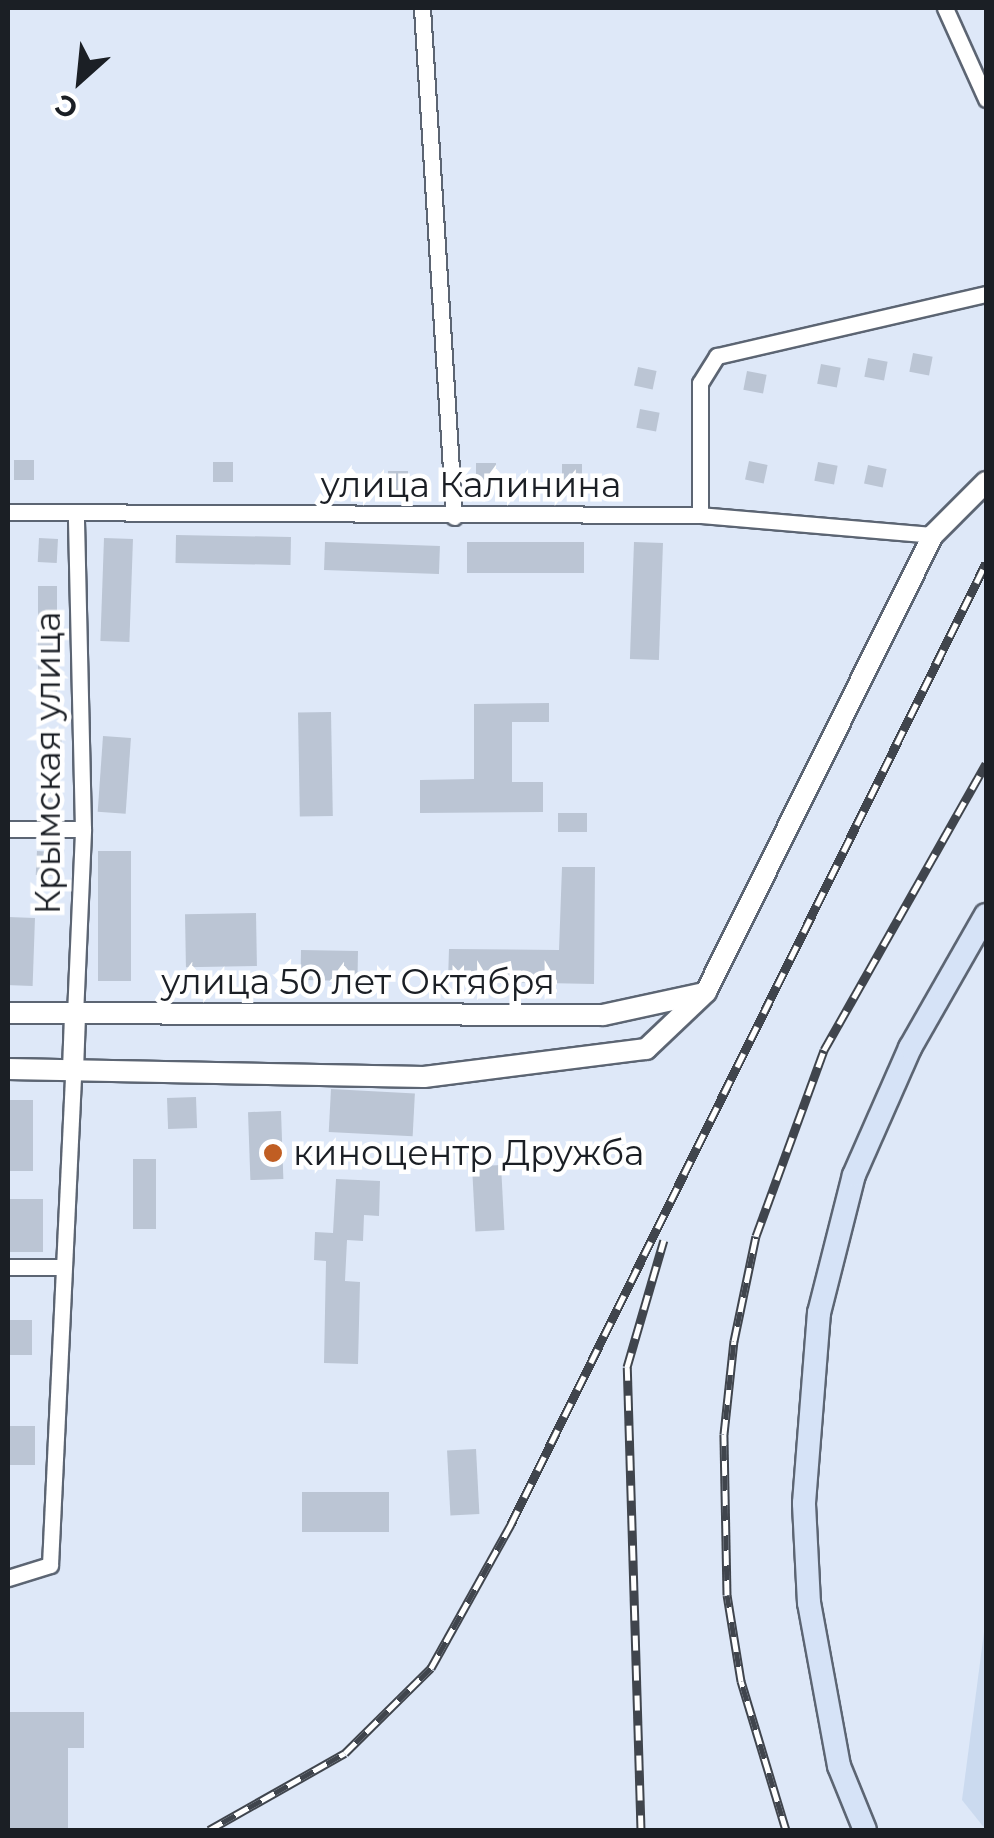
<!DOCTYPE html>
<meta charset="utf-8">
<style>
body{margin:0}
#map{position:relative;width:994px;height:1838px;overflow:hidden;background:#dee8f8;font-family:Montserrat,sans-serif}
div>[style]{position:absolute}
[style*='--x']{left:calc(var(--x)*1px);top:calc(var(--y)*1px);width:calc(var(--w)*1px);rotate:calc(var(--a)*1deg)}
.built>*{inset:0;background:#cbdaef}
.building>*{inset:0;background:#bbc5d4;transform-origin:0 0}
.roads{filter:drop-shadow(2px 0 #5c6573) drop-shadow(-2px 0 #5c6573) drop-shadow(0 2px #5c6573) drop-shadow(0 -2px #5c6573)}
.street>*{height:15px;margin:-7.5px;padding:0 7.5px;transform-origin:7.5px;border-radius:7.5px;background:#fff}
.secondary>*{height:20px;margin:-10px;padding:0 10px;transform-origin:10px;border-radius:10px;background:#fff}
.primary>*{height:22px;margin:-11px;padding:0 11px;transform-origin:11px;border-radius:11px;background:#d6e3f7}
.rail>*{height:9px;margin-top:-4.5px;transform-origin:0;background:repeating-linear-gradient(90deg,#fff 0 15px,#40454d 0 30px);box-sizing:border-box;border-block:2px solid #40454d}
.dots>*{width:28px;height:28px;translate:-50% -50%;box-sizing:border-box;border:5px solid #fff;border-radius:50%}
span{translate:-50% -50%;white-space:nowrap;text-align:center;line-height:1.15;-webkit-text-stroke:9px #fff;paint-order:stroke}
.street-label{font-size:35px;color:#1b1f25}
.poi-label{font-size:35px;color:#1b1f25}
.left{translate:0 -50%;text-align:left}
.frame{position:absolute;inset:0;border:10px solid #1b1f25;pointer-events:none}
.north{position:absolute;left:30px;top:30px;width:100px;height:100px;-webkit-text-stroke:8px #fff;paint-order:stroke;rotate:207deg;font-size:28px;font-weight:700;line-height:40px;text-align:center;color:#1b1f25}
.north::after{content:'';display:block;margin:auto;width:35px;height:45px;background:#1b1f25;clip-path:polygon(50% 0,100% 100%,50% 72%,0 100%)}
</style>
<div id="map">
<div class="built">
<div style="clip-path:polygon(986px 1617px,986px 1830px,962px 1800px)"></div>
</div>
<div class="building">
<div style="left:913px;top:353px;width:20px;height:19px;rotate:11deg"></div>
<div style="left:868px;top:358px;width:20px;height:19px;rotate:11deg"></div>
<div style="left:821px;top:364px;width:20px;height:20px;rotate:11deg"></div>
<div style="left:638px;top:367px;width:19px;height:19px;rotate:12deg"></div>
<div style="left:747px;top:371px;width:20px;height:19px;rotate:11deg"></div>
<div style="left:640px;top:409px;width:20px;height:19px;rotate:11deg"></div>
<div style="left:34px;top:460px;width:20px;height:20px;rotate:90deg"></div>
<div style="left:749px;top:461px;width:19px;height:19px;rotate:12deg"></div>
<div style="left:233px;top:462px;width:20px;height:20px;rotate:90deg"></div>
<div style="left:818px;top:462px;width:20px;height:19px;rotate:11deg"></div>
<div style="left:496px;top:463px;width:20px;height:20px;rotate:90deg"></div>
<div style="left:562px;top:464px;width:20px;height:20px"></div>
<div style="left:868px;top:465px;width:19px;height:19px;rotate:12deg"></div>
<div style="left:408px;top:471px;width:20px;height:20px;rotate:90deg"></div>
<div style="left:176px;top:535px;width:115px;height:28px;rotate:1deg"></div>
<div style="left:39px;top:538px;width:19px;height:24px;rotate:3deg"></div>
<div style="left:104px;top:538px;width:29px;height:103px;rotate:2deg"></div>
<div style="left:325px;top:542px;width:115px;height:28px;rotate:2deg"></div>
<div style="left:467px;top:542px;width:117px;height:31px"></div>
<div style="left:634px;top:542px;width:29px;height:117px;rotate:2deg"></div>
<div style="left:38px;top:586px;width:19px;height:111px"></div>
<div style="clip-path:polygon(549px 703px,549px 722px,512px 722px,512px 782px,543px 782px,543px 812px,420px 813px,420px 780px,474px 779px,474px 704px)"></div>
<div style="left:331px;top:712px;width:104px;height:33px;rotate:89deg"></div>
<div style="left:43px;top:734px;width:19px;height:24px;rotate:3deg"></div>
<div style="left:103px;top:736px;width:28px;height:76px;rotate:4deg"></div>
<div style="left:41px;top:792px;width:19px;height:24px"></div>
<div style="left:558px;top:813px;width:29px;height:19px"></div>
<div style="left:37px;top:851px;width:19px;height:24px;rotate:3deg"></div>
<div style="left:98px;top:851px;width:33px;height:130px"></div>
<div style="clip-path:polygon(562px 867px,595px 867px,594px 984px,448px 981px,449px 949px,559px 950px)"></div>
<div style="left:256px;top:913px;width:53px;height:71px;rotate:89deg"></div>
<div style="left:8px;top:917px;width:27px;height:68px;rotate:2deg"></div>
<div style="left:301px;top:950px;width:57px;height:30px;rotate:1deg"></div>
<div style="left:331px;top:1089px;width:84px;height:43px;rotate:3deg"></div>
<div style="left:196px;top:1097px;width:31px;height:29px;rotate:88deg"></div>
<div style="left:8px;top:1100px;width:25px;height:71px"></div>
<div style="left:281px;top:1111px;width:68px;height:33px;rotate:88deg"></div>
<div style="left:133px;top:1159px;width:23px;height:70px"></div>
<div style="left:501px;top:1165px;width:65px;height:29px;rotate:87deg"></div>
<div style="clip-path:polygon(336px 1179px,380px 1181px,379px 1216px,364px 1215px,363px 1241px,347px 1240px,345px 1281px,360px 1282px,358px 1364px,324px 1363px,326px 1261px,314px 1260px,315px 1232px,333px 1233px)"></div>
<div style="left:8px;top:1199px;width:35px;height:53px"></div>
<div style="left:8px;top:1320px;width:24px;height:35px"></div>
<div style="left:8px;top:1426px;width:27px;height:39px"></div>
<div style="left:476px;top:1449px;width:65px;height:29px;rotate:87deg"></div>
<div style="left:302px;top:1492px;width:87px;height:40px"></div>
<div style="clip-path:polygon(8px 1712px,84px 1712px,84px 1748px,68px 1748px,68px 1830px,8px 1830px)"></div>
</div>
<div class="roads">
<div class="street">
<div style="--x:422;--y:8;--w:510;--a:86.4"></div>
<div style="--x:945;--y:8;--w:100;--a:65.7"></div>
<div style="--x:8;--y:512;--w:692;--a:0.25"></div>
<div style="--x:700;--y:515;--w:234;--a:4.9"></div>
<div style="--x:700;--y:515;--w:132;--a:-90"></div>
<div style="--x:700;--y:383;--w:32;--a:-58"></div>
<div style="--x:717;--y:356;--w:276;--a:-13"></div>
<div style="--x:8;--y:829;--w:75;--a:0"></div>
<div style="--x:75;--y:1015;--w:186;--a:-87.5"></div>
<div style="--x:83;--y:829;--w:317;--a:-91.3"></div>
<div style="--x:8;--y:1267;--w:56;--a:0"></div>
<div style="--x:8;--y:1578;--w:44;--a:-17.2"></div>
<div style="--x:50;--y:1565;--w:496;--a:-87.3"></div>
</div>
<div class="secondary">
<div style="--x:8;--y:1013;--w:595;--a:0.19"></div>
<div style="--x:603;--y:1015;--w:103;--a:-12.3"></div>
<div style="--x:8;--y:1069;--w:416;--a:1.1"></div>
<div style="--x:424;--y:1077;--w:224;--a:-7.2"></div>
<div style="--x:646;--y:1049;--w:83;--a:-43.5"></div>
<div style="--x:706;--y:992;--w:510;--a:-63.59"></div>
<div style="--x:933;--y:535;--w:75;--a:-45"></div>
<div style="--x:73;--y:1070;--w:55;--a:-87.9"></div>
</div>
<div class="primary">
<div style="--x:865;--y:1830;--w:69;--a:-112.1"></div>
<div style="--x:839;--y:1766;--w:166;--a:-100.4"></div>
<div style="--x:809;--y:1603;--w:100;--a:-92.9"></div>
<div style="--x:804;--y:1503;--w:191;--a:-85.5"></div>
<div style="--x:819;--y:1313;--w:142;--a:-75.8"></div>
<div style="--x:854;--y:1175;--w:139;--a:-66.2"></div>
<div style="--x:910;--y:1048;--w:153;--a:-60.3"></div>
</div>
</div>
<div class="rail">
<div style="--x:209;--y:1830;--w:156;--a:-29.5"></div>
<div style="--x:345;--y:1753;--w:121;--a:-44.7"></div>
<div style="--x:431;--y:1668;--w:165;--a:-60.9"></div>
<div style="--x:511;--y:1524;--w:1072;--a:-63.7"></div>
<div style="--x:641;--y:1830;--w:463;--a:-91.7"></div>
<div style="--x:627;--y:1367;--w:132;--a:-73.8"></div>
<div style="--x:786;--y:1830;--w:156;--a:-106.8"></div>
<div style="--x:741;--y:1681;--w:87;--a:-99.2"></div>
<div style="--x:727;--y:1595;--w:161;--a:-91.1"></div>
<div style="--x:724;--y:1434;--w:94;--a:-83.9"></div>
<div style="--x:734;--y:1341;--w:107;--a:-78.2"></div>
<div style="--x:756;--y:1236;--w:198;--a:-69.9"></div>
<div style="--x:824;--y:1050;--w:329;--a:-60.5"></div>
</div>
<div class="dots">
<div style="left:273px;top:1153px;background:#c05e23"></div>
</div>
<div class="street-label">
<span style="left:471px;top:485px">улица Калинина</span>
<span style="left:48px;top:763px;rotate:-90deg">Крымская улица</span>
<span style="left:358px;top:982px">улица 50 лет Октября</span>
</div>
<div class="poi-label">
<span class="left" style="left:293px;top:1153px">киноцентр Дружба</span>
</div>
<div class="frame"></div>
<div class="north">С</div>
</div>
